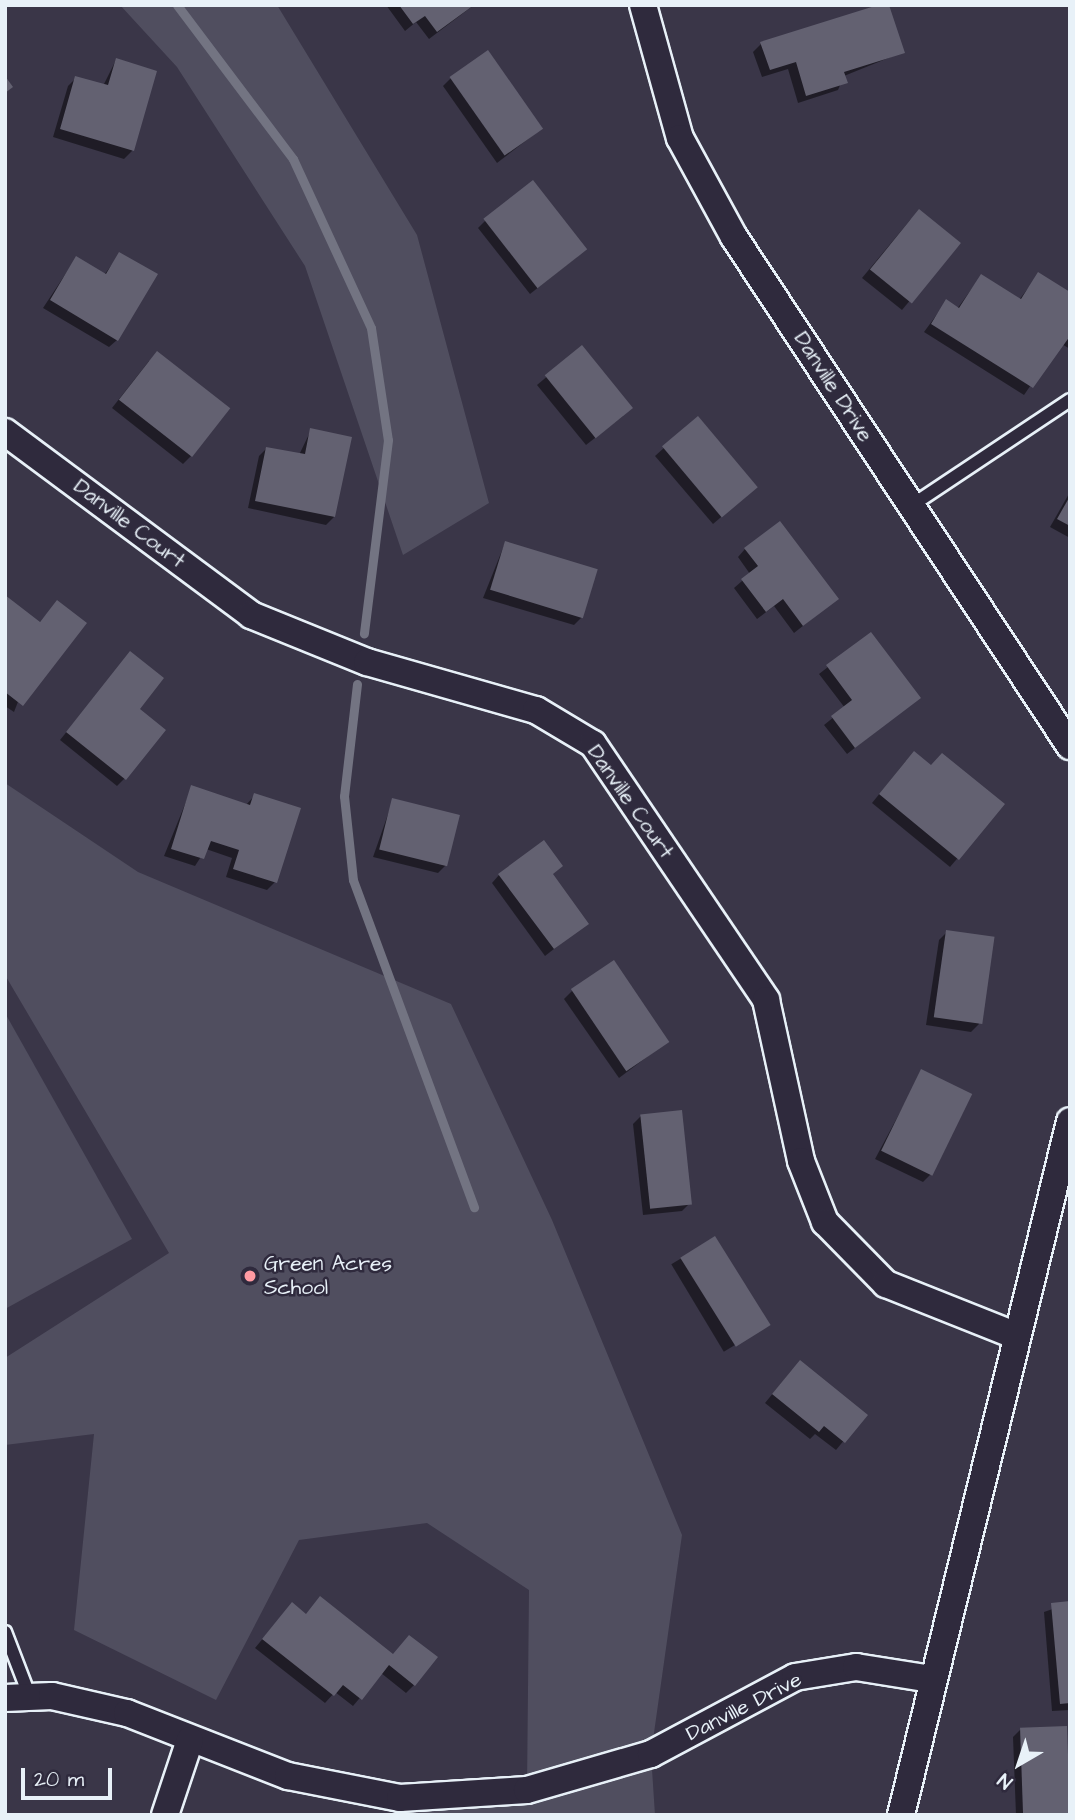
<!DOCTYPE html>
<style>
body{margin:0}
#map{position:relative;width:1075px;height:1820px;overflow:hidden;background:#3a3648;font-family:"Architects Daughter",sans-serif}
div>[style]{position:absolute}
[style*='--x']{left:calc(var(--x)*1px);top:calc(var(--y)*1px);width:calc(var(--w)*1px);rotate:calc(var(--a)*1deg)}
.green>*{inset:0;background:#504e5f}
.shadow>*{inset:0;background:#0007;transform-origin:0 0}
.stream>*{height:9px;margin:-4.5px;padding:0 4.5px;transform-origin:4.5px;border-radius:4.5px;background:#737482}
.building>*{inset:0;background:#636171;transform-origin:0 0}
.roads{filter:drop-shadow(2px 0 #e8f1f8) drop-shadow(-2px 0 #e8f1f8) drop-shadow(0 2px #e8f1f8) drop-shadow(0 -2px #e8f1f8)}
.lane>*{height:12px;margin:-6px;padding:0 6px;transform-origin:6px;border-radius:6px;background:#2f2a3d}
.street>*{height:26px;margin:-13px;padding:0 13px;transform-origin:13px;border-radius:13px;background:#2f2a3d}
.dots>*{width:19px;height:19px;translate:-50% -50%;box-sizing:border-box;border:4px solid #2f2a3d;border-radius:50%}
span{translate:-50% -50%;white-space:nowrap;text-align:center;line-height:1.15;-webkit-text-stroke:5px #2f2a3d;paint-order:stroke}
.street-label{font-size:21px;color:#e8f1f8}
.poi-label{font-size:21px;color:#e8f1f8}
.left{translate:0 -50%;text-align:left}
.frame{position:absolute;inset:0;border:7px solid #e8f1f8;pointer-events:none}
.north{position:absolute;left:984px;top:1729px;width:70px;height:70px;-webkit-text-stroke:5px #2f2a3d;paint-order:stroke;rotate:219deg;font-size:19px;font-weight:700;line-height:28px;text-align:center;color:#e8f1f8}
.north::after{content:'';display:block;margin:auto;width:24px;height:32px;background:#e8f1f8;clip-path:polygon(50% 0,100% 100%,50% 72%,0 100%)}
.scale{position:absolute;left:21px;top:1768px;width:91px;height:32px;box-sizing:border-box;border:4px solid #e8f1f8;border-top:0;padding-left:9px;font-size:21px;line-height:24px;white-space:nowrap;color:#e8f1f8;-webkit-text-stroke:5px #2f2a3d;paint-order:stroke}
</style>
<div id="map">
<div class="green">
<div style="clip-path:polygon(120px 5px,277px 5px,417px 235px,489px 503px,403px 555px,305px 266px,177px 67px)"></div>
<div style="clip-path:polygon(5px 783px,138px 872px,451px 1004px,552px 1220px,682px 1535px,651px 1754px,655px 1815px,403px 1815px,400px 1798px,527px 1789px,529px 1590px,427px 1523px,299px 1540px,216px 1700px,74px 1630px,94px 1434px,5px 1445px,5px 1358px,169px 1253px,5px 975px)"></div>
<div style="clip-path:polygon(5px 1013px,132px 1239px,5px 1309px)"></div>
</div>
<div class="shadow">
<div style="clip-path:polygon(386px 5px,474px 5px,429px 39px,416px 22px,405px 31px)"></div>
<div style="clip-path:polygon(761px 44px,903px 52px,844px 76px,838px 90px,798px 103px,788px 69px,762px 77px,753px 52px)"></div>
<div style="clip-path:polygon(116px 60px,155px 72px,132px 151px,124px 159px,53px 137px,68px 86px,76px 78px,103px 86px)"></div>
<div style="clip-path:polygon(451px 78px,541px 129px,497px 163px,443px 86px)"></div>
<div style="clip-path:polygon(911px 219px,958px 243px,902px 310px,862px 278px)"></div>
<div style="clip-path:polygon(486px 220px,577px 257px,530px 294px,478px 228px)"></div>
<div style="clip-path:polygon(120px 254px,117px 340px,109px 347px,43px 308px,76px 258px,104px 275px)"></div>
<div style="clip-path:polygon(1039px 274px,1070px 294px,1070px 349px,1060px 343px,1024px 395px,924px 332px,946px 302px,957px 309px,981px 276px,1019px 300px)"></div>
<div style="clip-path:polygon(582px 347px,623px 416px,586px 445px,537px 385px)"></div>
<div style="clip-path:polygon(149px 361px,191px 456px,183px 464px,112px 408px)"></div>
<div style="clip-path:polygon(697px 418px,747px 495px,713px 524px,655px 456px)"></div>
<div style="clip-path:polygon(311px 430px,334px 517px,326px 525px,248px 508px,259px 456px,267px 448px,299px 455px)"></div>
<div style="clip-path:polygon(1070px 492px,1070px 538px,1050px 527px)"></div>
<div style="clip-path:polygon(505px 543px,582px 617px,574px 625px,483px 598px)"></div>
<div style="clip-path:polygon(745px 549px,837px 599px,794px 633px,774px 606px,757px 619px,734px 588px,750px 574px,738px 557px)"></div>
<div style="clip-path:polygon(5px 597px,39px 623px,57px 602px,14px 712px,5px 706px)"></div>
<div style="clip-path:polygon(870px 634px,919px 698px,847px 754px,824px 725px,845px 708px,819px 674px)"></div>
<div style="clip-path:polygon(123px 662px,137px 709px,125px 778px,117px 786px,60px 740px)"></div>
<div style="clip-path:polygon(906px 761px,1003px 805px,950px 867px,872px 803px)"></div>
<div style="clip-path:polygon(192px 787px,246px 805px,255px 795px,275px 882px,267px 890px,226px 877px,232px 858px,206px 849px,195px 866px,164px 856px)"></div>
<div style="clip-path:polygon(393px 800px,446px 865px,438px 873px,373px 857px)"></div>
<div style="clip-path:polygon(499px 875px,552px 875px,587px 923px,545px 956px,492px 883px)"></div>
<div style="clip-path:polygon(947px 932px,979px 1024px,971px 1032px,926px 1025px,939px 940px)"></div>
<div style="clip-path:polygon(572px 991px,668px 1041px,619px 1078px,564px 999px)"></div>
<div style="clip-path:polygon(922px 1071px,931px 1174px,923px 1182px,875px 1159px)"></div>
<div style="clip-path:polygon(641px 1116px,690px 1203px,682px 1211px,643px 1215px,633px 1124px)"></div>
<div style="left:715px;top:1238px;width:102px;height:51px;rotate:59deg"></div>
<div style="clip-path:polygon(792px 1370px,865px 1415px,836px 1450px,815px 1434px,810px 1439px,765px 1403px)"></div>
<div style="clip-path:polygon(320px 1598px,414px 1685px,406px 1693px,381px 1673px,353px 1706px,335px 1692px,325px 1703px,255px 1648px,284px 1613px,305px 1616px)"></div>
<div style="clip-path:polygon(1070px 1603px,1070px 1710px,1052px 1711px,1044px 1612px)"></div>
<div style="clip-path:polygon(1021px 1729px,1068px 1815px,1016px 1815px,1013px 1737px)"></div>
</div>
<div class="stream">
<div style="--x:177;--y:5;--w:193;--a:53"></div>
<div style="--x:293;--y:159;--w:186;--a:65.2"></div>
<div style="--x:371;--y:328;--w:113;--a:81.4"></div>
<div style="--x:388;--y:440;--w:195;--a:97.1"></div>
<div style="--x:357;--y:684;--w:113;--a:96.6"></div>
<div style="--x:344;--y:796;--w:84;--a:83.9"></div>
<div style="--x:353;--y:880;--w:349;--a:69.7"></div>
</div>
<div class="building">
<div style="clip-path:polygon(399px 5px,474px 5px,437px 32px,425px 16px,413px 24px)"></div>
<div style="clip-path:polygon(878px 5px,889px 5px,905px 53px,844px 72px,848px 83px,806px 96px,796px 62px,770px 70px,760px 42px)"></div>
<div style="left:488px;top:50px;width:96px;height:47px;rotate:55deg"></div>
<div style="clip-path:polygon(116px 58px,157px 71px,134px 151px,60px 129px,75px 76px,108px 85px)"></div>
<div style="clip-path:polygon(5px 76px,13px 87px,5px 93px)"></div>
<div style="left:533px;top:180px;width:88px;height:63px;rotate:52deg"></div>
<div style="left:919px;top:209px;width:54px;height:78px;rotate:39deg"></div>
<div style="clip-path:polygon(119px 252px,158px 274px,118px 341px,50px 300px,76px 256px,106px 274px)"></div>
<div style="clip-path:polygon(1038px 272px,1070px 292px,1070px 336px,1033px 388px,931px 324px,946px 299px,959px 308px,981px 274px,1021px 299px)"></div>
<div style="left:582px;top:345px;width:81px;height:48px;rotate:51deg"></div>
<div style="left:157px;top:351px;width:93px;height:62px;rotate:38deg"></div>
<div style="left:698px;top:416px;width:93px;height:47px;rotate:50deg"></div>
<div style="clip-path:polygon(310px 428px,352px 437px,335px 517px,255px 501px,266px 447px,305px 454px)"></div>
<div style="clip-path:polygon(1070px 496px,1070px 526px,1057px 519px)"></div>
<div style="clip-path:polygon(780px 521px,839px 599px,803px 626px,783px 599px,766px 612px,741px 579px,758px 566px,744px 548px)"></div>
<div style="left:505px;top:541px;width:97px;height:51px;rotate:17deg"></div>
<div style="clip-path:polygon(5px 595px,40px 622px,57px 600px,87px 623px,23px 706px,5px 692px)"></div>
<div style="clip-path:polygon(871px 632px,921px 698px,855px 748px,831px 716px,852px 700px,826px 665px)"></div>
<div style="clip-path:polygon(130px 651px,164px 678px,140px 709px,166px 730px,126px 780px,66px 732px)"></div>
<div style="clip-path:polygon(914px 751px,931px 765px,942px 753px,1005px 804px,959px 860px,879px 794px)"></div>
<div style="clip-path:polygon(191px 785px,250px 805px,254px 793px,301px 808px,277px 883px,233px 869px,239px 850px,211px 841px,204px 859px,171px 849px)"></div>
<div style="left:392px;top:798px;width:70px;height:53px;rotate:14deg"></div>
<div style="clip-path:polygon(544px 840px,563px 866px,553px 874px,589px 924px,554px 949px,498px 874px)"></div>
<div style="left:946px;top:930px;width:49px;height:88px;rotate:8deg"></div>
<div style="left:614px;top:960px;width:99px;height:52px;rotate:56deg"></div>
<div style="left:921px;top:1069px;width:57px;height:91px;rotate:26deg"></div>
<div style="left:682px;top:1110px;width:95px;height:42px;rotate:84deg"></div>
<div style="left:715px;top:1236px;width:105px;height:41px;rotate:58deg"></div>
<div style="clip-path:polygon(800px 1360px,868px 1415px,845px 1443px,824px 1426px,819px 1432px,772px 1394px)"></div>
<div style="clip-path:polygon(320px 1596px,393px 1654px,409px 1635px,438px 1657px,415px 1686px,389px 1665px,362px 1700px,343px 1685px,334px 1696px,262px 1639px,292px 1602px,306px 1614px)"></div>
<div style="clip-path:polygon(1070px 1601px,1070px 1703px,1060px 1704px,1051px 1603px)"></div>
<div style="left:1067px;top:1726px;width:89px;height:47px;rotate:88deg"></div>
</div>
<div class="roads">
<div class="lane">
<div style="--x:911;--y:506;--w:191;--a:-33.7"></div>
<div style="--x:5;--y:1632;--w:70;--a:69"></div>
</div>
<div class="street">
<div style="--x:643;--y:5;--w:138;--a:74.5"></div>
<div style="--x:680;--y:138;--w:113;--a:61.4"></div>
<div style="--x:734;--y:237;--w:610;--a:56.57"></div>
<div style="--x:5;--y:432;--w:307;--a:36.6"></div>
<div style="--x:251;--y:615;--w:125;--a:22.1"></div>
<div style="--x:367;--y:662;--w:176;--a:15.9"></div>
<div style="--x:536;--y:710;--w:66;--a:30.8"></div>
<div style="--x:593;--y:744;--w:309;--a:55.9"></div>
<div style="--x:766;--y:1000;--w:165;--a:77.7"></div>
<div style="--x:801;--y:1161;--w:66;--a:68.5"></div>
<div style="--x:825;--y:1222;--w:87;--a:45.5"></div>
<div style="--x:886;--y:1284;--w:141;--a:21.7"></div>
<div style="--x:5;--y:1698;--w:47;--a:-2.4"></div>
<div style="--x:52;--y:1696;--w:77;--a:12.8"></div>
<div style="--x:127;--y:1713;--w:173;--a:21.4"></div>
<div style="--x:288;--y:1776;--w:114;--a:11.1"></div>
<div style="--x:400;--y:1798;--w:127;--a:-3.6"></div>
<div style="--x:527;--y:1790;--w:129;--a:-16.2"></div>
<div style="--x:651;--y:1754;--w:163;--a:-28.1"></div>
<div style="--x:795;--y:1677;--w:62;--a:-9.3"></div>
<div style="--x:856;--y:1667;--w:77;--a:9"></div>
<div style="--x:165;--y:1815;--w:79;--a:-71.6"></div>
<div style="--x:901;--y:1815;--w:714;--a:-76.31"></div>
</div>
</div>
<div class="dots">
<div style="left:250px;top:1276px;background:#ff9aa2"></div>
</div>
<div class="street-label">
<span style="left:833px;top:387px;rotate:57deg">Danville Drive</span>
<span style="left:129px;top:524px;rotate:37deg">Danville Court</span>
<span style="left:630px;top:802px;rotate:55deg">Danville Court</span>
<span style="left:744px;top:1707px;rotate:-27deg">Danville Drive</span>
</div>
<div class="poi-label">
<span class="left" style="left:264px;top:1276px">Green Acres<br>School</span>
</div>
<div class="frame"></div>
<div class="north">N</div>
<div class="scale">20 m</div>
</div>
